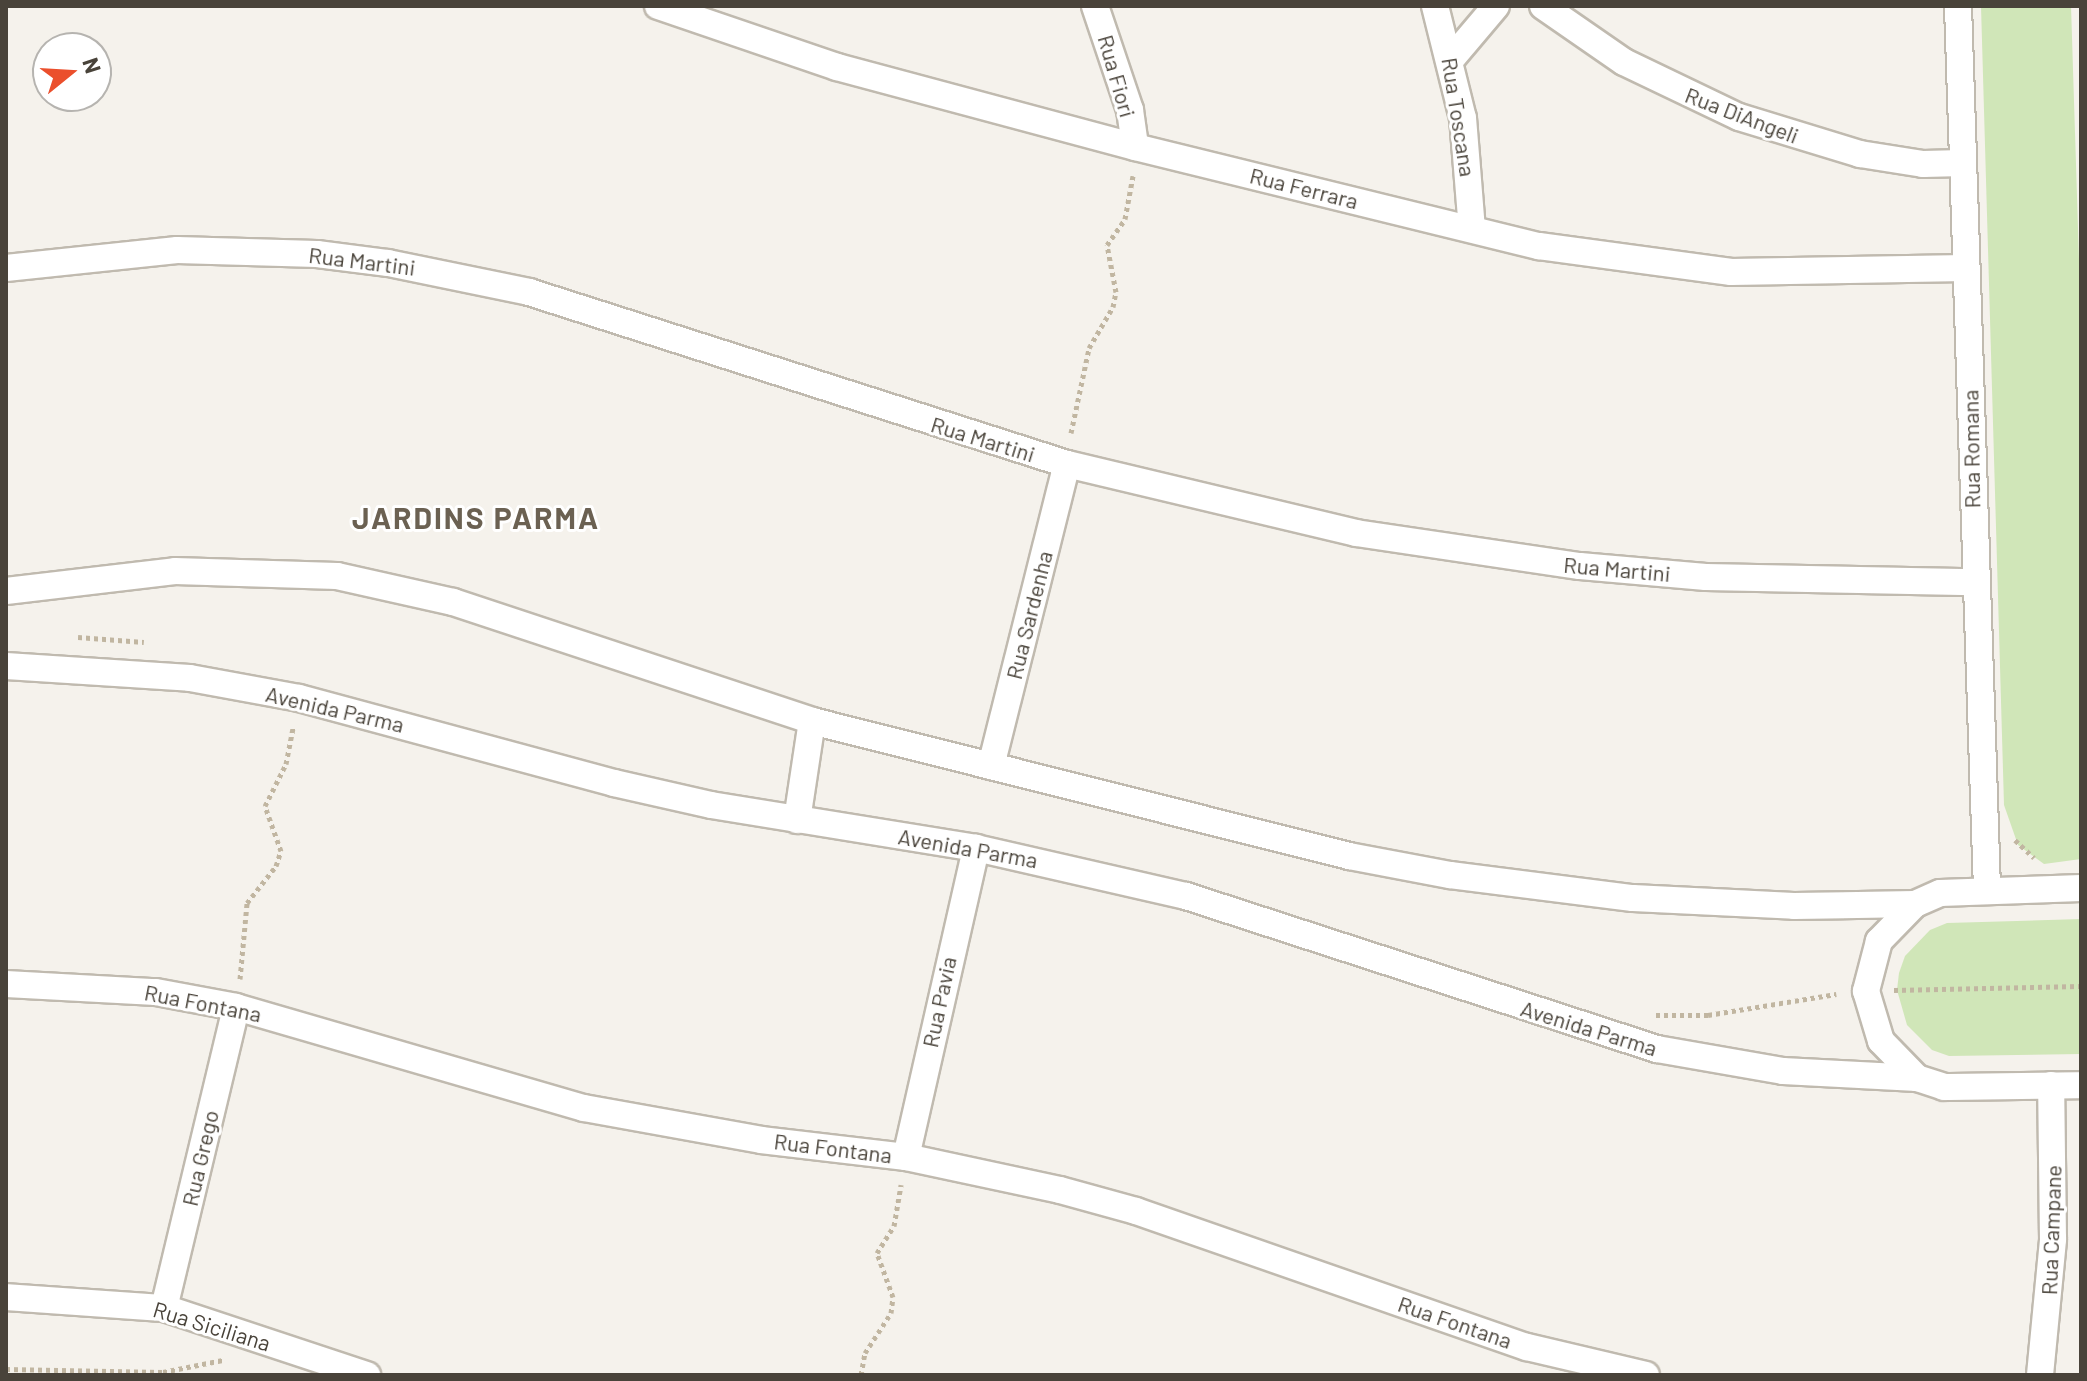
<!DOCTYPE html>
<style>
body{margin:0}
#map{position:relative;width:2087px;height:1381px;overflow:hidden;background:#f5f2ec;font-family:Barlow,sans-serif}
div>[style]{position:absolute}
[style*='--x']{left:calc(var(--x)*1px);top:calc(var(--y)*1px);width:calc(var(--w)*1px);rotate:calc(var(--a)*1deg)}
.green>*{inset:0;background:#d0e6b8}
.path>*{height:5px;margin-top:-2.5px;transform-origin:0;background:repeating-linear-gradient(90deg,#c1b6a1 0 4px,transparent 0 8px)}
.roads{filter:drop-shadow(2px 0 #c0baaf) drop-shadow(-2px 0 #c0baaf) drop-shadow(0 2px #c0baaf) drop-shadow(0 -2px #c0baaf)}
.minor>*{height:26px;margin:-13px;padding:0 13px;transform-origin:13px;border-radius:13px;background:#fff}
span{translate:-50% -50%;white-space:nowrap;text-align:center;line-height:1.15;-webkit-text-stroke:6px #fff;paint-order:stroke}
.street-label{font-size:22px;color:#49433a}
.district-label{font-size:30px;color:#6b6152;font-weight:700;letter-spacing:2px}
.frame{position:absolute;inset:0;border:8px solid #49433a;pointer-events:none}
.north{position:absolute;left:32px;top:32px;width:80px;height:80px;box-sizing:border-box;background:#fff;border:2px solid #b6b4b0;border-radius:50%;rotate:72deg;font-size:22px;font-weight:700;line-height:32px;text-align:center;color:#49433a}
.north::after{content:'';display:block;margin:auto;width:28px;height:36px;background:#eb4f2c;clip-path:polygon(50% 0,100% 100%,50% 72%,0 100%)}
</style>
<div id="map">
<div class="green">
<div style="clip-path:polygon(1981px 6px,2071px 6px,2081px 323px,2081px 859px,2044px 864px,2018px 845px,2004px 805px)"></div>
<div style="clip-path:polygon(2081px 919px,2081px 1054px,1949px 1056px,1932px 1050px,1907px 1025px,1897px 990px,1899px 973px,1905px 956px,1930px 930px,1947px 923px)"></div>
</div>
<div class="path">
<div style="--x:1071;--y:433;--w:87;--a:-78"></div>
<div style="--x:1089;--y:348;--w:48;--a:-59.7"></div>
<div style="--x:1113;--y:307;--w:15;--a:-79"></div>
<div style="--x:1116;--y:292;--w:48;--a:-100.8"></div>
<div style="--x:1107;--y:245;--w:32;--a:-55"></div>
<div style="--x:1125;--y:219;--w:44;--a:-79.5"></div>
<div style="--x:78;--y:637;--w:66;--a:4.3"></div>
<div style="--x:2015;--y:840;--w:26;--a:43"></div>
<div style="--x:240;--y:979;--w:76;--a:-84.7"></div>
<div style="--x:247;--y:903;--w:47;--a:-51.9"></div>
<div style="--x:276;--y:866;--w:16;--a:-72"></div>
<div style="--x:281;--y:851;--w:48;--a:-109.6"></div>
<div style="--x:265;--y:806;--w:47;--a:-63.4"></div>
<div style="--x:286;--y:764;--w:38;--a:-79"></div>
<div style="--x:1894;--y:990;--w:187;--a:-1.2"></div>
<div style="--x:1656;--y:1015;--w:52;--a:0"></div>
<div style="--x:1708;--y:1015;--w:130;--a:-9.3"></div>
<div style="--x:6;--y:1369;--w:157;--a:1.1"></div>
<div style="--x:163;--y:1372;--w:61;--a:-11.3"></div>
<div style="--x:861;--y:1375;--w:22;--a:-80"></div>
<div style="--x:865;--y:1353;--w:48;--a:-57"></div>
<div style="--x:891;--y:1313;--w:16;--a:-83"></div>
<div style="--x:893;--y:1297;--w:47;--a:-110"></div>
<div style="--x:877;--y:1253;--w:32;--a:-58"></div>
<div style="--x:894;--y:1226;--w:42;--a:-80.3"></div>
</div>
<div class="roads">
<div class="minor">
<div style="--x:658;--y:6;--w:189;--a:18.8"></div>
<div style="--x:837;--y:67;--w:309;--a:15"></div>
<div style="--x:1135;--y:147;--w:416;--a:13.8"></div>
<div style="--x:1539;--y:246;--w:194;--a:7.7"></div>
<div style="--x:1731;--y:272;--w:235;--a:-1"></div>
<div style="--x:1095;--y:6;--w:110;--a:71.4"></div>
<div style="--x:1130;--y:110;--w:37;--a:82"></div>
<div style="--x:1435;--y:6;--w:115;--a:76"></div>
<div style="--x:1463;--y:118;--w:111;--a:85.4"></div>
<div style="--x:1543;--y:6;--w:98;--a:34.7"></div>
<div style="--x:1624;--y:62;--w:127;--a:25.6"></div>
<div style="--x:1739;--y:117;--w:127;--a:17"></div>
<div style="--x:1860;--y:154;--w:64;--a:9"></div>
<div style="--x:1923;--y:164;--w:40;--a:-1.4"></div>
<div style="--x:1958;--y:6;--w:885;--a:88.12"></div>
<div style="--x:1452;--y:58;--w:68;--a:-49.8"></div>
<div style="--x:6;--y:268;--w:172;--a:-6"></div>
<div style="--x:177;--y:250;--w:140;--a:1.6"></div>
<div style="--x:317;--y:254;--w:72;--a:7.2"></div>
<div style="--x:388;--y:263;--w:144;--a:11.6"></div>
<div style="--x:529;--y:292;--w:565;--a:17.73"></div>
<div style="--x:1067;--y:464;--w:297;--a:13.4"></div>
<div style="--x:1356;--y:533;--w:226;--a:8.4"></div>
<div style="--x:1580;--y:566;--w:126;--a:5"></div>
<div style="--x:1706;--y:577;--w:268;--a:1.1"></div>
<div style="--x:6;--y:591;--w:170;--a:-6.7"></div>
<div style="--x:175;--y:571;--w:162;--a:1.8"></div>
<div style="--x:337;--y:576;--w:119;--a:12.6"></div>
<div style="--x:453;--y:602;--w:378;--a:18.3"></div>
<div style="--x:812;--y:721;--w:554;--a:14.11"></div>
<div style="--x:1349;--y:856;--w:103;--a:10.7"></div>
<div style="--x:1450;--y:875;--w:184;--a:7.2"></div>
<div style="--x:1633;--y:898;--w:161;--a:2.8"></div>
<div style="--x:1794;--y:906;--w:121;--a:-0.9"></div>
<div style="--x:6;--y:666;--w:184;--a:3.7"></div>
<div style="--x:190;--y:678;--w:111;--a:10.4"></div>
<div style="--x:299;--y:698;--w:326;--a:15.1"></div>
<div style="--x:614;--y:783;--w:99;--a:12.8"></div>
<div style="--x:711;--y:805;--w:268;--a:9.2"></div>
<div style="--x:976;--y:848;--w:215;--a:12.9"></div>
<div style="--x:1186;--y:896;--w:495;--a:18"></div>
<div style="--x:1657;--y:1049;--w:128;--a:9.9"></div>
<div style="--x:1783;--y:1071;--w:134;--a:3"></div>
<div style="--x:991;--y:766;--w:311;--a:-75.9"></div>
<div style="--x:797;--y:820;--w:100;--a:-81.4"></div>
<div style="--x:2081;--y:888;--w:141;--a:178"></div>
<div style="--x:1940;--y:893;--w:27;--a:156"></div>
<div style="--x:1915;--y:904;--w:52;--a:134.2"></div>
<div style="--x:1879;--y:941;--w:52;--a:104.6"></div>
<div style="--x:1866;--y:991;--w:52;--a:73.3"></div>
<div style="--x:1881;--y:1041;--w:52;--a:45.8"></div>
<div style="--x:1917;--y:1078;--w:28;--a:18"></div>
<div style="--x:1944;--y:1087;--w:137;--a:-0.8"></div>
<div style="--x:6;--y:984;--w:150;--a:3.1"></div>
<div style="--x:156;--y:992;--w:81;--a:10.6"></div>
<div style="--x:236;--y:1007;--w:362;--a:16.2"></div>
<div style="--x:584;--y:1108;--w:180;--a:10.2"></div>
<div style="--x:761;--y:1140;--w:146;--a:6.7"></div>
<div style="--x:906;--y:1157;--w:157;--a:12.1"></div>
<div style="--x:1060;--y:1190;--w:79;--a:15.4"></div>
<div style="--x:1136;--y:1211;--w:414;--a:19.2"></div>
<div style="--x:1527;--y:1347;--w:122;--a:13.2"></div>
<div style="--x:906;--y:1157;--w:317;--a:-77.2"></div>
<div style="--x:6;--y:1297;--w:158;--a:4"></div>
<div style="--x:164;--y:1308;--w:214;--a:18.3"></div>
<div style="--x:164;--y:1308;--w:309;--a:-76.5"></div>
<div style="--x:2040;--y:1375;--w:137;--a:-84.5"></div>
<div style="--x:2053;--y:1239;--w:154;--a:-90.7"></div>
</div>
</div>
<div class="street-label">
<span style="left:1117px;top:76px;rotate:74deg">Rua Fiori</span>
<span style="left:1742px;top:115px;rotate:21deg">Rua DiAngeli</span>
<span style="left:1459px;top:117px;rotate:81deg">Rua Toscana</span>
<span style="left:1304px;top:188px;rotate:14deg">Rua Ferrara</span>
<span style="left:362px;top:261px;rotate:7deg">Rua Martini</span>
<span style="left:983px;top:439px;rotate:17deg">Rua Martini</span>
<span style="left:1971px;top:449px;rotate:-91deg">Rua Romana</span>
<span style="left:1617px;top:569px;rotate:5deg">Rua Martini</span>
<span style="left:1029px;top:615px;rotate:-76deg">Rua Sardenha</span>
<span style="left:335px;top:709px;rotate:13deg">Avenida Parma</span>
<span style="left:968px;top:848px;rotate:10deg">Avenida Parma</span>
<span style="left:939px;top:1002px;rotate:-78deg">Rua Pavia</span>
<span style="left:203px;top:1003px;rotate:11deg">Rua Fontana</span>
<span style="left:1589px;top:1028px;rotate:17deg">Avenida Parma</span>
<span style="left:833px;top:1148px;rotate:7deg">Rua Fontana</span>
<span style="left:200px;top:1158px;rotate:-77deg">Rua Grego</span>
<span style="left:2051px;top:1230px;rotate:-88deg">Rua Campane</span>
<span style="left:1455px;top:1322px;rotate:19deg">Rua Fontana</span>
<span style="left:212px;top:1326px;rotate:17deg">Rua Siciliana</span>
</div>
<div class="district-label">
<span style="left:476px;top:517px">JARDINS PARMA</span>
</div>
<div class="frame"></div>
<div class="north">N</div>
</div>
